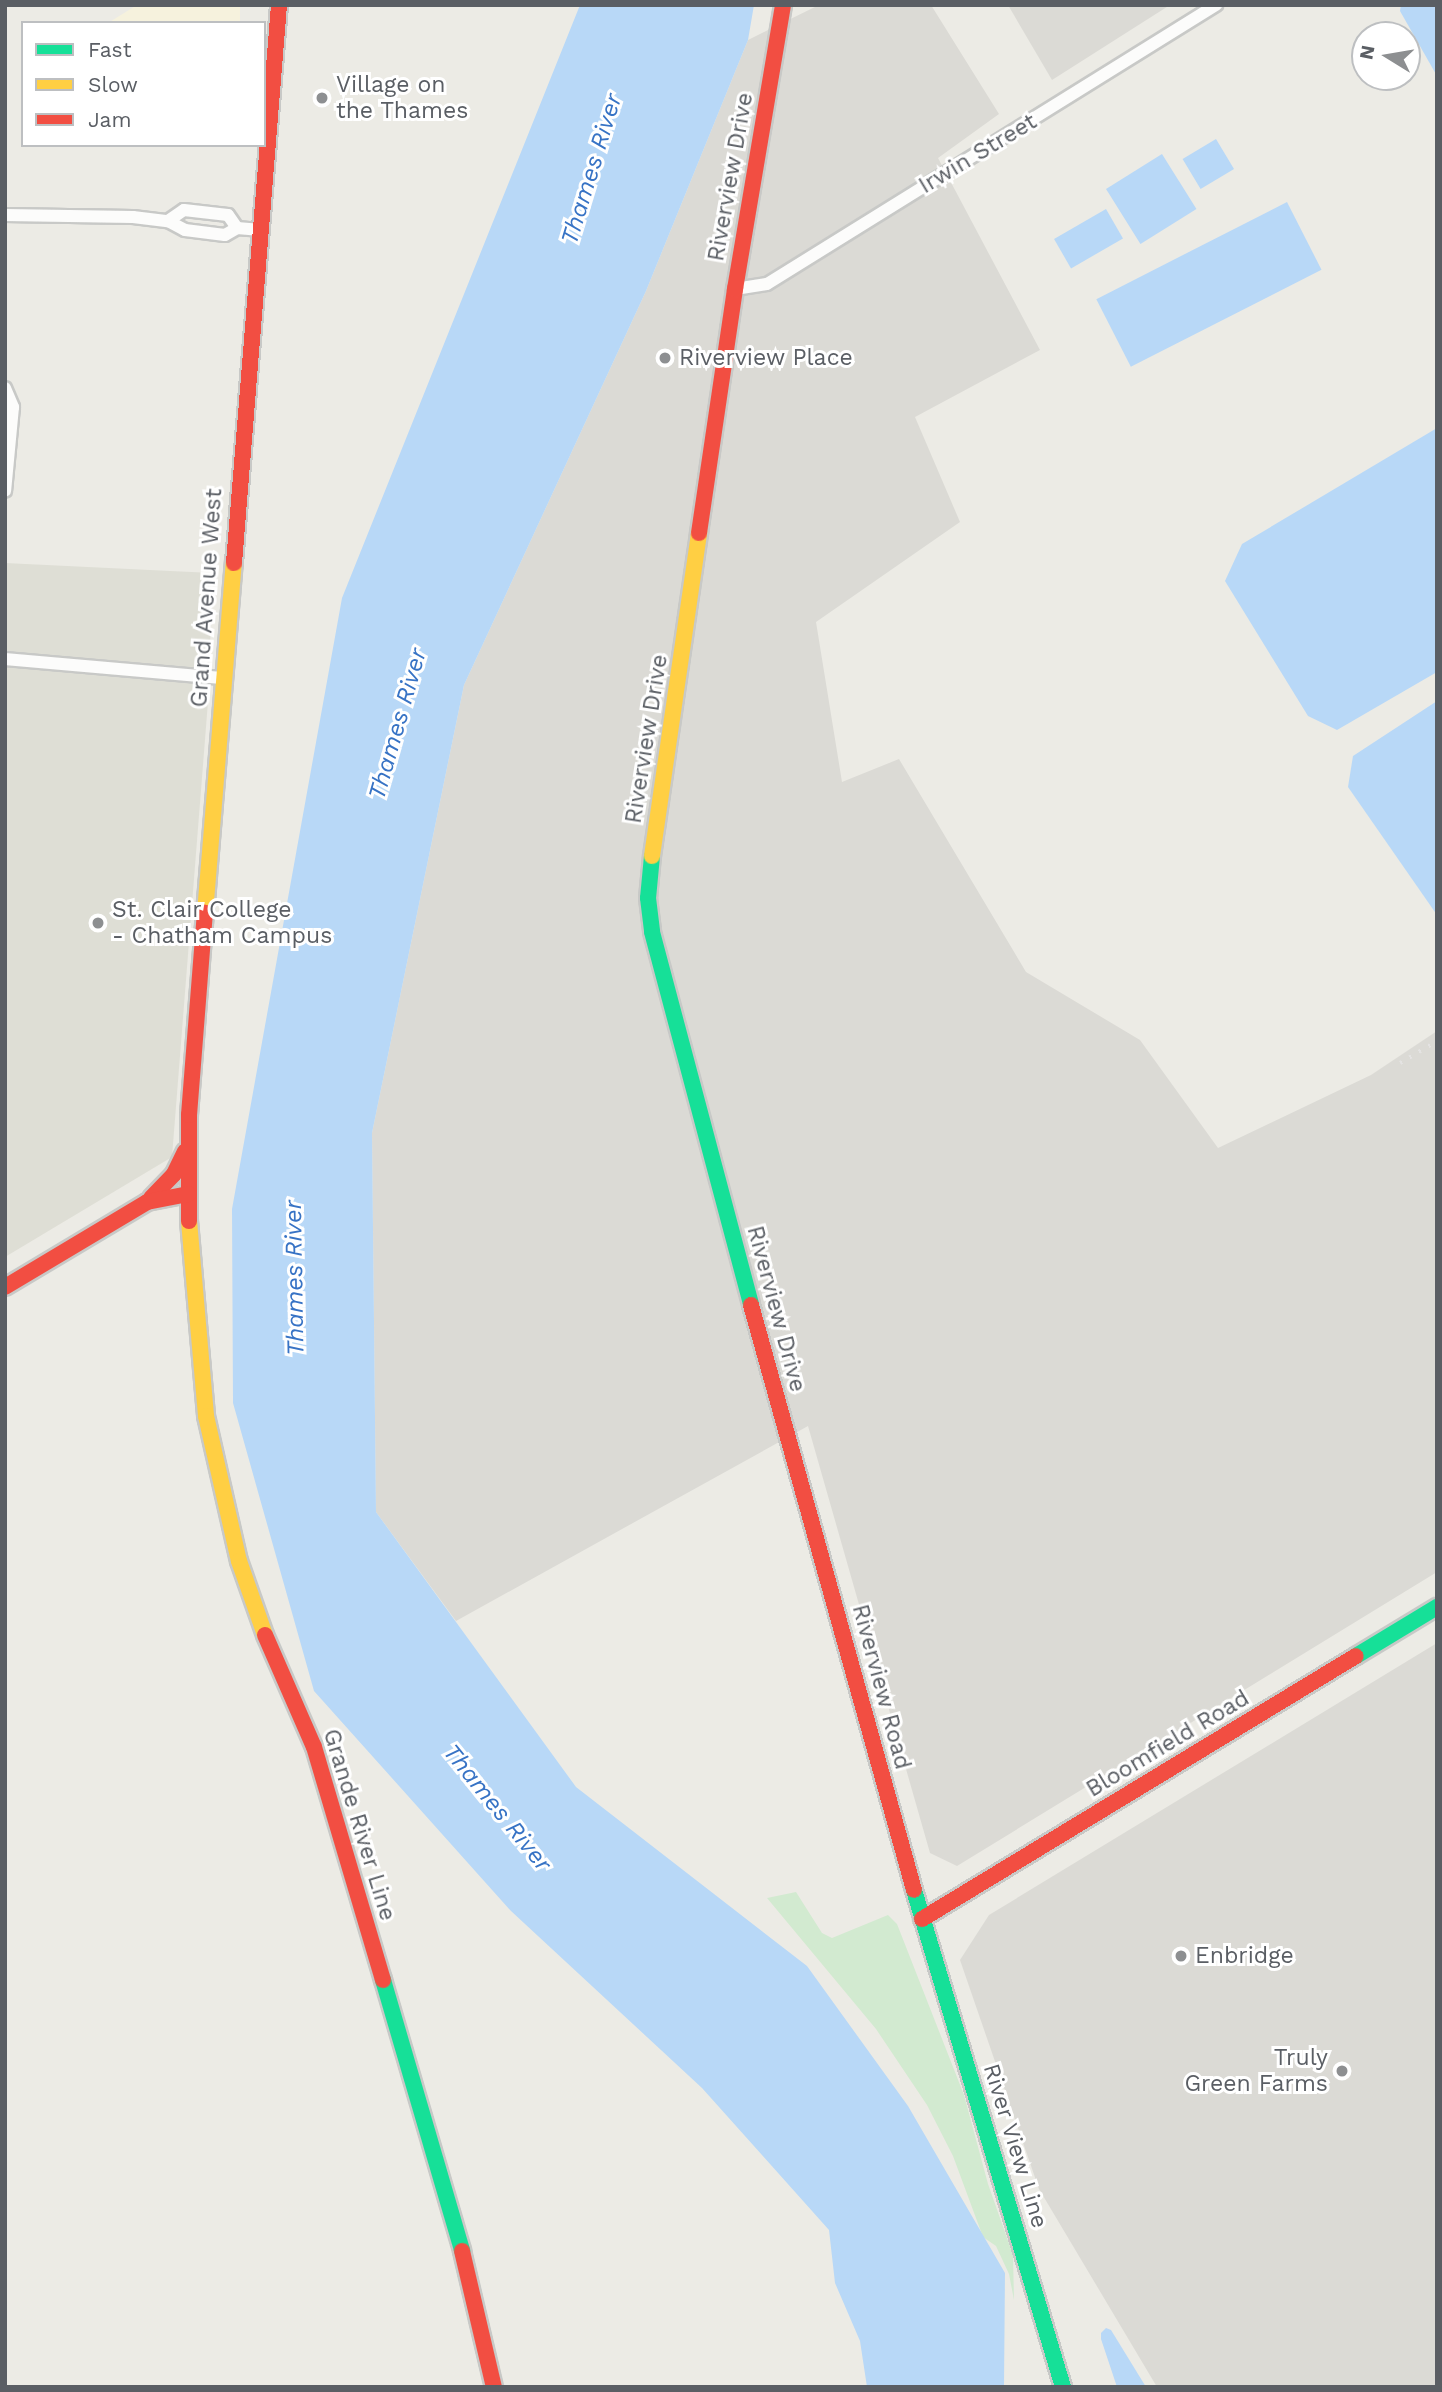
<!DOCTYPE html>
<style>
body{margin:0}
#map{position:relative;width:1442px;height:2392px;overflow:hidden;background:#ecebe5;font-family:"Work Sans",sans-serif}
div>[style]{position:absolute}
[style*='--x']{left:calc(var(--x)*1px);top:calc(var(--y)*1px);width:calc(var(--w)*1px);rotate:calc(var(--a)*1deg)}
.commercial>*{inset:0;background:#f6f2dd}
.industrial>*{inset:0;background:#dbdad5}
.education>*{inset:0;background:#deded5}
.green>*{inset:0;background:#d2ead0}
.water>*{inset:0;background:#b8d8f7;transform-origin:0 0}
.roads{filter:drop-shadow(2px 0 #c8c9c7) drop-shadow(-2px 0 #c8c9c7) drop-shadow(0 2px #c8c9c7) drop-shadow(0 -2px #c8c9c7)}
.street>*{height:12px;margin:-6px;padding:0 6px;transform-origin:6px;border-radius:6px;background:#fcfcfb}
.fast>*{height:16px;margin:-8px;padding:0 8px;transform-origin:8px;border-radius:8px;background:#16e098}
.slow>*{height:16px;margin:-8px;padding:0 8px;transform-origin:8px;border-radius:8px;background:#ffcf43}
.jam>*{height:16px;margin:-8px;padding:0 8px;transform-origin:8px;border-radius:8px;background:#f24e42}
.rail>*{height:3.5px;margin-top:-1.75px;transform-origin:0;background:repeating-linear-gradient(90deg,#e4e3e2 0 2px,transparent 0 11px)}
.dots>*{width:19px;height:19px;translate:-50% -50%;box-sizing:border-box;border:4px solid #fff;border-radius:50%}
span{translate:-50% -50%;white-space:nowrap;text-align:center;line-height:1.15;-webkit-text-stroke:6px #fff;paint-order:stroke}
.poi-label{font-size:23px;color:#5a5e64}
.left{translate:0 -50%;text-align:left}
.right{translate:-100% -50%;text-align:right}
.street-label{font-size:23px;color:#5a5e64}
.water-label{font-size:24px;color:#3773c5;font-style:italic}
.frame{position:absolute;inset:0;border:7px solid #5a5e64;pointer-events:none}
.legend{position:absolute;left:21px;top:21px;width:245px;height:126px;box-sizing:border-box;background:#fff;border:2px solid #bdbfc1;margin:0;padding:9px 12px;list-style:none;font-size:21px;color:#5a5e64}
.legend li{display:flex;align-items:center;gap:14px;height:35px}
.legend b{width:35px;border:2px solid #bdbfc1}
.north{position:absolute;left:1351px;top:21px;width:70px;height:70px;box-sizing:border-box;background:#fff;border:2px solid #bdbfc1;border-radius:50%;rotate:281deg;font-size:19px;font-weight:700;line-height:28px;text-align:center;color:#5a5e64}
.north::after{content:'';display:block;margin:auto;width:24px;height:32px;background:#8d8f91;clip-path:polygon(50% 0,100% 100%,50% 72%,0 100%)}
</style>
<div id="map">
<div class="commercial">
<div style="clip-path:polygon(137px 5px,240px 5px,240px 23px,108px 23px)"></div>
</div>
<div class="industrial">
<div style="clip-path:polygon(819px 5px,931px 5px,999px 114px,938px 158px,1040px 350px,915px 417px,960px 522px,816px 622px,842px 782px,899px 759px,1026px 972px,1140px 1040px,1218px 1148px,1371px 1075px,1437px 1031px,1437px 1572px,957px 1866px,930px 1853px,808px 1426px,456px 1621px,376px 1512px,372px 1133px,464px 685px,646px 291px,748px 40px)"></div>
<div style="clip-path:polygon(1008px 5px,1170px 5px,1052px 80px)"></div>
<div style="clip-path:polygon(1437px 1643px,1437px 2387px,1157px 2387px,1039px 2189px,960px 1960px,989px 1915px)"></div>
</div>
<div class="education">
<div style="clip-path:polygon(5px 563px,212px 573px,209px 689px,172px 1157px,5px 1257px)"></div>
</div>
<div class="green">
<div style="clip-path:polygon(796px 1892px,822px 1933px,832px 1938px,888px 1915px,897px 1924px,964px 2095px,988px 2184px,1013px 2255px,1014px 2300px,1009px 2274px,996px 2246px,983px 2237px,953px 2156px,927px 2105px,876px 2029px,767px 1898px)"></div>
</div>
<div class="water">
<div style="clip-path:polygon(580px 5px,754px 5px,748px 40px,646px 291px,464px 685px,372px 1133px,376px 1512px,576px 1787px,807px 1966px,908px 2106px,1005px 2273px,1004px 2387px,867px 2387px,860px 2341px,835px 2283px,829px 2230px,702px 2088px,511px 1911px,314px 1691px,233px 1403px,232px 1209px,342px 598px)"></div>
<div style="clip-path:polygon(1401px 5px,1437px 5px,1437px 76px,1400px 11px)"></div>
<div style="left:1216px;top:139px;width:35px;height:39px;rotate:59deg"></div>
<div style="left:1162px;top:154px;width:65px;height:66px;rotate:58deg"></div>
<div style="left:1287px;top:202px;width:76px;height:214px;rotate:63deg"></div>
<div style="left:1106px;top:209px;width:34px;height:60px;rotate:60deg"></div>
<div style="clip-path:polygon(1437px 428px,1437px 672px,1337px 730px,1308px 716px,1225px 581px,1242px 544px)"></div>
<div style="clip-path:polygon(1437px 701px,1437px 915px,1348px 787px,1353px 756px)"></div>
<div style="clip-path:polygon(1106px 2328px,1111px 2330px,1146px 2387px,1117px 2387px,1101px 2339px,1101px 2333px)"></div>
</div>
<div class="roads">
<div class="street">
<div style="--x:5;--y:215;--w:128;--a:0.9"></div>
<div style="--x:133;--y:217;--w:35;--a:7"></div>
<div style="--x:168;--y:221;--w:19;--a:28"></div>
<div style="--x:185;--y:230;--w:40;--a:7.1"></div>
<div style="--x:225;--y:235;--w:14;--a:-30"></div>
<div style="--x:237;--y:228;--w:24;--a:5"></div>
<div style="--x:168;--y:221;--w:19;--a:-35"></div>
<div style="--x:184;--y:210;--w:44;--a:6.5"></div>
<div style="--x:228;--y:215;--w:16;--a:55"></div>
<div style="--x:735;--y:289;--w:32;--a:-9"></div>
<div style="--x:767;--y:284;--w:529;--a:-31.86"></div>
<div style="--x:5;--y:388;--w:21;--a:67"></div>
<div style="--x:13;--y:407;--w:84;--a:95.4"></div>
<div style="--x:5;--y:659;--w:220;--a:5"></div>
</div>
<div class="fast">
<div style="--x:652;--y:856;--w:42;--a:95.4"></div>
<div style="--x:648;--y:898;--w:34;--a:83"></div>
<div style="--x:652;--y:932;--w:386;--a:75.1"></div>
<div style="--x:1356;--y:1656;--w:95;--a:-31.2"></div>
<div style="--x:914;--y:1890;--w:519;--a:73.31"></div>
<div style="--x:383;--y:1980;--w:282;--a:73.7"></div>
</div>
<div class="slow">
<div style="--x:652;--y:856;--w:326;--a:-81.7"></div>
<div style="--x:205;--y:913;--w:351;--a:-85.3"></div>
<div style="--x:189;--y:1221;--w:196;--a:85"></div>
<div style="--x:206;--y:1416;--w:149;--a:77.2"></div>
<div style="--x:239;--y:1561;--w:78;--a:70.6"></div>
</div>
<div class="jam">
<div style="--x:699;--y:533;--w:247;--a:-81.6"></div>
<div style="--x:735;--y:289;--w:288;--a:-80.4"></div>
<div style="--x:234;--y:563;--w:560;--a:-85.39"></div>
<div style="--x:151;--y:1198;--w:33;--a:-46"></div>
<div style="--x:174;--y:1174;--w:25;--a:-64"></div>
<div style="--x:189;--y:1221;--w:106;--a:-90"></div>
<div style="--x:189;--y:1115;--w:203;--a:-85.5"></div>
<div style="--x:5;--y:1287;--w:165;--a:-30.9"></div>
<div style="--x:147;--y:1202;--w:42;--a:-11"></div>
<div style="--x:751;--y:1305;--w:607;--a:74.43"></div>
<div style="--x:265;--y:1635;--w:122;--a:66.4"></div>
<div style="--x:314;--y:1747;--w:243;--a:73.5"></div>
<div style="--x:922;--y:1919;--w:507;--a:-31.22"></div>
<div style="--x:462;--y:2251;--w:140;--a:76.8"></div>
</div>
</div>
<div class="rail">
<div style="--x:1400;--y:1063;--w:43;--a:-30.7"></div>
</div>
<div class="dots">
<div style="left:322px;top:98px;background:#8d8f91"></div>
<div style="left:665px;top:358px;background:#8d8f91"></div>
<div style="left:98px;top:923px;background:#8d8f91"></div>
<div style="left:1181px;top:1956px;background:#8d8f91"></div>
<div style="left:1342px;top:2071px;background:#8d8f91"></div>
</div>
<div class="poi-label">
<span class="left" style="left:336px;top:98px">Village on<br>the Thames</span>
<span class="left" style="left:679px;top:358px">Riverview Place</span>
<span class="left" style="left:112px;top:923px">St. Clair College<br>- Chatham Campus</span>
<span class="left" style="left:1195px;top:1956px">Enbridge</span>
<span class="right" style="left:1328px;top:2071px">Truly<br>Green Farms</span>
</div>
<div class="street-label">
<span style="left:978px;top:154px;rotate:-31deg">Irwin Street</span>
<span style="left:731px;top:177px;rotate:-80deg">Riverview Drive</span>
<span style="left:207px;top:598px;rotate:-86deg">Grand Avenue West</span>
<span style="left:647px;top:739px;rotate:-81deg">Riverview Drive</span>
<span style="left:776px;top:1309px;rotate:75deg">Riverview Drive</span>
<span style="left:881px;top:1687px;rotate:75deg">Riverview Road</span>
<span style="left:1168px;top:1744px;rotate:-31deg">Bloomfield Road</span>
<span style="left:359px;top:1825px;rotate:73deg">Grande River Line</span>
<span style="left:1015px;top:2146px;rotate:73deg">River View Line</span>
</div>
<div class="water-label">
<span style="left:592px;top:169px;rotate:-73deg">Thames River</span>
<span style="left:398px;top:724px;rotate:-74deg">Thames River</span>
<span style="left:295px;top:1278px;rotate:-91deg">Thames River</span>
<span style="left:497px;top:1808px;rotate:51deg">Thames River</span>
</div>
<div class="frame"></div>
<ul class="legend">
<li><b style="height:9px;background:#16e098"></b>Fast</li>
<li><b style="height:9px;background:#ffcf43"></b>Slow</li>
<li><b style="height:9px;background:#f24e42"></b>Jam</li>
</ul>
<div class="north">N</div>
</div>
